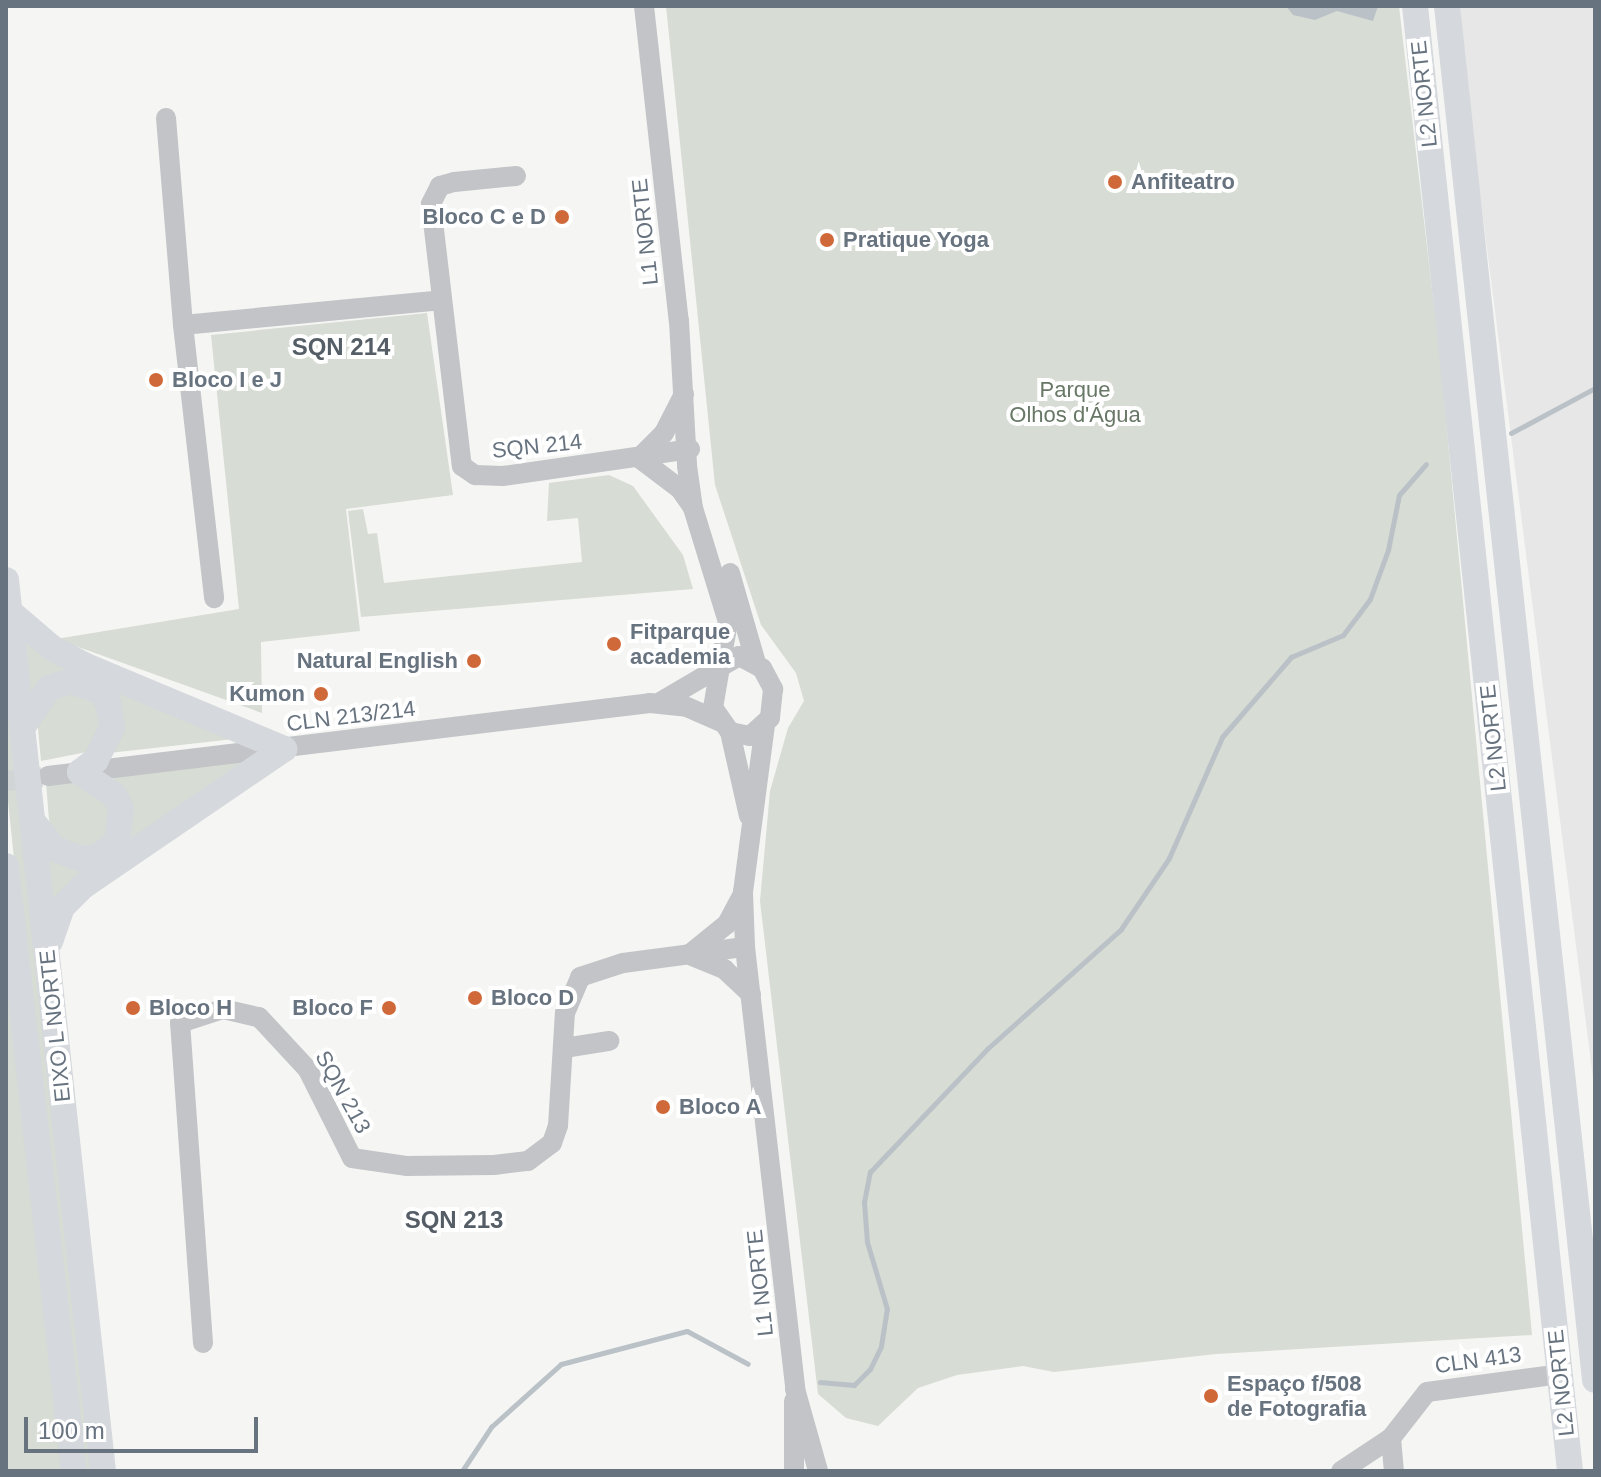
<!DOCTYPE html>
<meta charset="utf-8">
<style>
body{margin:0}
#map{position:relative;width:1601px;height:1477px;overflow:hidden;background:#f5f6f3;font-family:Arial,sans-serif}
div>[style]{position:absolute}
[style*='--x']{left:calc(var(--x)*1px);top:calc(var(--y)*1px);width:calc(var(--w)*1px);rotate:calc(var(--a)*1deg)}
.built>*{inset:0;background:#e6e7e6}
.green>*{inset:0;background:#d7dcd4}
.water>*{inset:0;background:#bac2c8}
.stream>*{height:5px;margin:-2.5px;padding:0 2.5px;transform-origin:2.5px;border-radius:2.5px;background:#bac2c8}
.minor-tunnel>*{height:20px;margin-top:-10px;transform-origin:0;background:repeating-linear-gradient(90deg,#d2d5d6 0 20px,transparent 0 30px)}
.minor>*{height:20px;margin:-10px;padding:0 10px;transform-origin:10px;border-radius:10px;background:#c2c4c7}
.major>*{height:26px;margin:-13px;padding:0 13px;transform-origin:13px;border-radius:13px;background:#d5d8dc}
.dots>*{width:22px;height:22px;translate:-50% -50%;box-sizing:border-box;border:4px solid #fff;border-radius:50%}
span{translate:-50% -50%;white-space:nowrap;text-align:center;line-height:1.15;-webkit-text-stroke:8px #fff;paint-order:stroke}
.street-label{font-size:22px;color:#687380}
.poi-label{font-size:22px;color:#687380;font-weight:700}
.left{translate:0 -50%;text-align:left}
.right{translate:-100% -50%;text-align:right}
.park-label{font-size:22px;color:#687866}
.neighbourhood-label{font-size:24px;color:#555d66;font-weight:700}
.frame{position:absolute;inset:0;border:8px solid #687380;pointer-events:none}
.scale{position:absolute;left:24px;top:1417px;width:234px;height:36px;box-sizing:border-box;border:4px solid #687380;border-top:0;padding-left:10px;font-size:24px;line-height:28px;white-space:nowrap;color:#687380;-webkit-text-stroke:6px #fff;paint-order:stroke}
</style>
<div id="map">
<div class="built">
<div style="clip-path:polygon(1460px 6px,1595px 6px,1595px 1094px,1467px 92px)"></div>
</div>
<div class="green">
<div style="clip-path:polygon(666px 6px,1399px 6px,1441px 367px,1532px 1335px,1216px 1354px,1054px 1372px,1023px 1366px,957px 1375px,918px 1388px,878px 1426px,846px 1418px,818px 1394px,760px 901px,770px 791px,788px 728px,804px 701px,796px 673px,761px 625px,715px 485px)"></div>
<div style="clip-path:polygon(427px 313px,453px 495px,346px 509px,360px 631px,261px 642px,262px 713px,56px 639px,239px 609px,211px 335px)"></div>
<div style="clip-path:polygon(609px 475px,633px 486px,683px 555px,693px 589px,361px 617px,348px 511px,363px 509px,368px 534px,377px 533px,384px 583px,582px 562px,578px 518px,547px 521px,549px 483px)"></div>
<div style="clip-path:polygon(26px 636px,252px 737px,109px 753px,100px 683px,26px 706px)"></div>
<div style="clip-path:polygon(6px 680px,93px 1471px,80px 1471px,50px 1204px,6px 782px)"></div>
<div style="clip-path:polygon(49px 694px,90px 695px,105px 725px,87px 752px,41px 761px,37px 718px)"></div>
<div style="clip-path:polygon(266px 756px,49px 927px,40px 840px,106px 858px,123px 789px,112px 777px)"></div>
<div style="clip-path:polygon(46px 782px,78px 782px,109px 796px,116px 827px,96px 848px,59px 844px,49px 820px)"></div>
<div style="clip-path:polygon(6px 943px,63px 1471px,6px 1471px)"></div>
</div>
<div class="water">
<div style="clip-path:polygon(1286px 6px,1378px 6px,1373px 21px,1337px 11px,1315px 20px,1293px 15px)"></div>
</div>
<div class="stream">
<div style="--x:1511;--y:433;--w:95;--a:-28.2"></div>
<div style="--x:820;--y:1382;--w:34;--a:5"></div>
<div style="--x:854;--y:1385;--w:23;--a:-45"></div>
<div style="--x:870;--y:1369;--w:25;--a:-64"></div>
<div style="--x:881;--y:1346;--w:37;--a:-81"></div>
<div style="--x:887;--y:1309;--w:70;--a:-106.6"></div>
<div style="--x:867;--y:1242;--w:40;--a:-94.3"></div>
<div style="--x:864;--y:1202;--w:31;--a:-79"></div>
<div style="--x:870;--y:1172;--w:170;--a:-46.4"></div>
<div style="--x:987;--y:1049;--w:180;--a:-41.8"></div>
<div style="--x:1121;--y:929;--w:86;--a:-55.9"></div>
<div style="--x:1169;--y:858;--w:132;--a:-66.3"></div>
<div style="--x:1222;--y:737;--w:106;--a:-49.2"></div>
<div style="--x:1291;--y:657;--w:56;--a:-22.9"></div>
<div style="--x:1343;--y:635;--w:45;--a:-53.1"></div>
<div style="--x:1370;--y:599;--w:52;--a:-69.8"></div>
<div style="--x:1388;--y:550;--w:56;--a:-78.7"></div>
<div style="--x:1399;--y:495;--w:41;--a:-48.9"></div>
<div style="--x:462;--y:1471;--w:53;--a:-56.6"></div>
<div style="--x:491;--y:1427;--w:94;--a:-42"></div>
<div style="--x:561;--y:1364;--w:130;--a:-14.7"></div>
<div style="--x:687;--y:1331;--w:69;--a:28.4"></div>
</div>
<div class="minor-tunnel">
<div style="--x:6;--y:781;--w:36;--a:-6"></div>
</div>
<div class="minor">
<div style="--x:644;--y:6;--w:317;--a:83.7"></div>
<div style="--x:679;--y:321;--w:145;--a:86.8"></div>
<div style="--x:687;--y:466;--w:42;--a:81.9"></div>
<div style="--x:693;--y:508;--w:119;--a:72.9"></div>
<div style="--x:728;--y:622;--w:46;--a:100.1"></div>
<div style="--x:720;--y:667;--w:69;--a:149.7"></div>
<div style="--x:166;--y:118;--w:208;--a:85.3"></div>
<div style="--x:183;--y:325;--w:260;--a:-5.5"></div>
<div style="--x:516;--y:176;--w:62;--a:174.5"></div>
<div style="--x:454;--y:182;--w:15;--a:164"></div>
<div style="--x:440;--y:186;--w:20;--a:117"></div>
<div style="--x:431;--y:204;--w:264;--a:83.3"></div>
<div style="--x:462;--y:466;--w:16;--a:35"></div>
<div style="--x:475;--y:475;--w:28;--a:2"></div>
<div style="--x:503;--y:476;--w:189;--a:-8.2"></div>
<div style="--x:183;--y:325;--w:275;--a:83.5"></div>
<div style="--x:639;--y:458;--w:35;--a:-45"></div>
<div style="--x:664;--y:433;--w:44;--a:-62.9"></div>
<div style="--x:639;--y:458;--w:51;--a:37.1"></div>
<div style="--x:680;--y:489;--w:21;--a:55"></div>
<div style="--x:730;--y:573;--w:94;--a:73.9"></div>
<div style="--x:739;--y:656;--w:26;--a:28"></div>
<div style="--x:762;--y:668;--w:24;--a:62"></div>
<div style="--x:773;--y:689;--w:29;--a:96"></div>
<div style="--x:770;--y:718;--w:27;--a:138"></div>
<div style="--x:750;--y:736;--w:20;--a:-169"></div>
<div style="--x:730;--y:732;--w:29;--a:-125"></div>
<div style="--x:713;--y:708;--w:42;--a:-80.3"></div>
<div style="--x:720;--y:667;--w:22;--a:-30"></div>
<div style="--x:765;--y:725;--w:168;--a:97.5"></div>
<div style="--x:743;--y:892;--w:55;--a:87.9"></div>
<div style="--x:745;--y:947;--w:445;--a:83.5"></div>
<div style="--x:795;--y:1389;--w:85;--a:74.3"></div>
<div style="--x:730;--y:732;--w:86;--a:77.3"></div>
<div style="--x:48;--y:776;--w:606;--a:-6.91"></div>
<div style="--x:650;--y:703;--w:37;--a:6"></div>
<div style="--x:687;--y:707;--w:35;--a:24"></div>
<div style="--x:691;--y:953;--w:46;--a:-38.9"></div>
<div style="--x:727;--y:924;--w:30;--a:-62"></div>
<div style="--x:692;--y:956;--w:35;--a:22"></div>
<div style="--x:724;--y:969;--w:37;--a:43"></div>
<div style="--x:564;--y:1048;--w:46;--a:-8.8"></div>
<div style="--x:203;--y:1343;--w:321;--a:-94.1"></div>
<div style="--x:180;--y:1023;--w:45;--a:-18"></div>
<div style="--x:223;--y:1009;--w:37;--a:13"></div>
<div style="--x:259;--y:1017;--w:72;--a:47.2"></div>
<div style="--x:308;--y:1070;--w:98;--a:63.4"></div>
<div style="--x:352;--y:1158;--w:56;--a:8.3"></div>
<div style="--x:407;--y:1166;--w:87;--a:-0.7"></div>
<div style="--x:494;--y:1165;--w:34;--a:-7"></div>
<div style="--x:528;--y:1161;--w:30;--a:-37"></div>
<div style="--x:552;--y:1143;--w:18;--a:-71"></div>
<div style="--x:558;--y:1126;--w:113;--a:-86.5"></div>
<div style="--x:565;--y:1013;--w:39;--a:-67"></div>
<div style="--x:580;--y:977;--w:45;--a:-18"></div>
<div style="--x:623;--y:963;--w:123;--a:-7.5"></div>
<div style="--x:794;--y:1401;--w:70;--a:90"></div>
<div style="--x:1391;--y:1438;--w:33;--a:85"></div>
<div style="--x:1341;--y:1471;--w:60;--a:-33.4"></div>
<div style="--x:1391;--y:1438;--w:58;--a:-52"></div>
<div style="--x:1427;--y:1392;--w:134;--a:-7.7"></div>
</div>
<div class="major">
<div style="--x:1415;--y:6;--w:1473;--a:83.96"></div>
<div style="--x:1447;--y:6;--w:1382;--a:83.85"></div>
<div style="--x:6;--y:580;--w:896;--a:83.79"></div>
<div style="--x:9;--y:611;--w:57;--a:40.7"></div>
<div style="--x:52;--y:648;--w:38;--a:28"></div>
<div style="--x:86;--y:666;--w:215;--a:22.7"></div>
<div style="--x:284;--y:749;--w:243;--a:145.7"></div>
<div style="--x:83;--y:886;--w:30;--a:135"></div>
<div style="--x:62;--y:907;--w:36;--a:109"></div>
<div style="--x:24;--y:725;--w:45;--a:-56"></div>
<div style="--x:49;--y:688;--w:24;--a:-17"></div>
<div style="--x:72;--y:681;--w:29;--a:20"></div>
<div style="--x:99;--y:691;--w:14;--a:51"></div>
<div style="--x:108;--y:702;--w:26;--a:81"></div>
<div style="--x:112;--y:728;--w:36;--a:117"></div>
<div style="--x:96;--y:760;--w:20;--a:143"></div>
<div style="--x:80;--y:772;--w:41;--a:34.1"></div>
<div style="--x:114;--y:795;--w:16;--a:63"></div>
<div style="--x:121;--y:809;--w:32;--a:97"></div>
<div style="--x:117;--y:841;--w:23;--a:140"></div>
<div style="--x:99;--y:856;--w:17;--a:170"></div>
<div style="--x:82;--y:859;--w:29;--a:-160"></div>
<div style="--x:55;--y:849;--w:33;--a:-129"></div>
<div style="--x:6;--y:866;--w:609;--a:83.59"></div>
</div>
<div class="dots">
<div style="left:1115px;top:182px;background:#d06939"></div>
<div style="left:562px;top:217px;background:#d06939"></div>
<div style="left:827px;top:240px;background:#d06939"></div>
<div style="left:156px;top:380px;background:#d06939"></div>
<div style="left:614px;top:644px;background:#d06939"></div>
<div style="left:474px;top:661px;background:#d06939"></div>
<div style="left:321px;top:694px;background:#d06939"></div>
<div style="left:475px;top:998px;background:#d06939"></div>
<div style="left:133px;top:1008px;background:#d06939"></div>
<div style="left:389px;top:1008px;background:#d06939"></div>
<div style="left:663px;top:1107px;background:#d06939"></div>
<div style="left:1211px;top:1396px;background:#d06939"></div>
</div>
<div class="street-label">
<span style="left:1424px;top:94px;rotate:-96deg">L2 NORTE</span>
<span style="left:645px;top:232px;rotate:-96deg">L1 NORTE</span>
<span style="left:537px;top:446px;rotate:-6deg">SQN 214</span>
<span style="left:351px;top:716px;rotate:-7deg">CLN 213/214</span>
<span style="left:1493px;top:738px;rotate:-96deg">L2 NORTE</span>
<span style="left:55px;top:1026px;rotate:-96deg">EIXO L NORTE</span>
<span style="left:343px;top:1092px;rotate:61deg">SQN 213</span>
<span style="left:760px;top:1283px;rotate:-96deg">L1 NORTE</span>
<span style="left:1478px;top:1360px;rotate:-8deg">CLN 413</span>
<span style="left:1561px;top:1383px;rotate:-96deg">L2 NORTE</span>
</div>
<div class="poi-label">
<span class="left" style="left:1131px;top:182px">Anfiteatro</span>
<span class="right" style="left:546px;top:217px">Bloco C e D</span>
<span class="left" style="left:843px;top:240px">Pratique Yoga</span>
<span class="left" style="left:172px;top:380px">Bloco I e J</span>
<span class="left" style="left:630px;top:644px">Fitparque<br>academia</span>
<span class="right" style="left:458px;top:661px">Natural English</span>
<span class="right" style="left:305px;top:694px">Kumon</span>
<span class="left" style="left:491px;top:998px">Bloco D</span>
<span class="left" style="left:149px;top:1008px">Bloco H</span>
<span class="right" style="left:373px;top:1008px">Bloco F</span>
<span class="left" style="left:679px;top:1107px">Bloco A</span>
<span class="left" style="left:1227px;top:1396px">Espaço f/508<br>de Fotografia</span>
</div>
<div class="park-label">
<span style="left:1075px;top:402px">Parque<br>Olhos d'Água</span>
</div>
<div class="neighbourhood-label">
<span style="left:341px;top:347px">SQN 214</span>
<span style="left:454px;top:1220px">SQN 213</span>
</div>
<div class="frame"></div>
<div class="scale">100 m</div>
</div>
